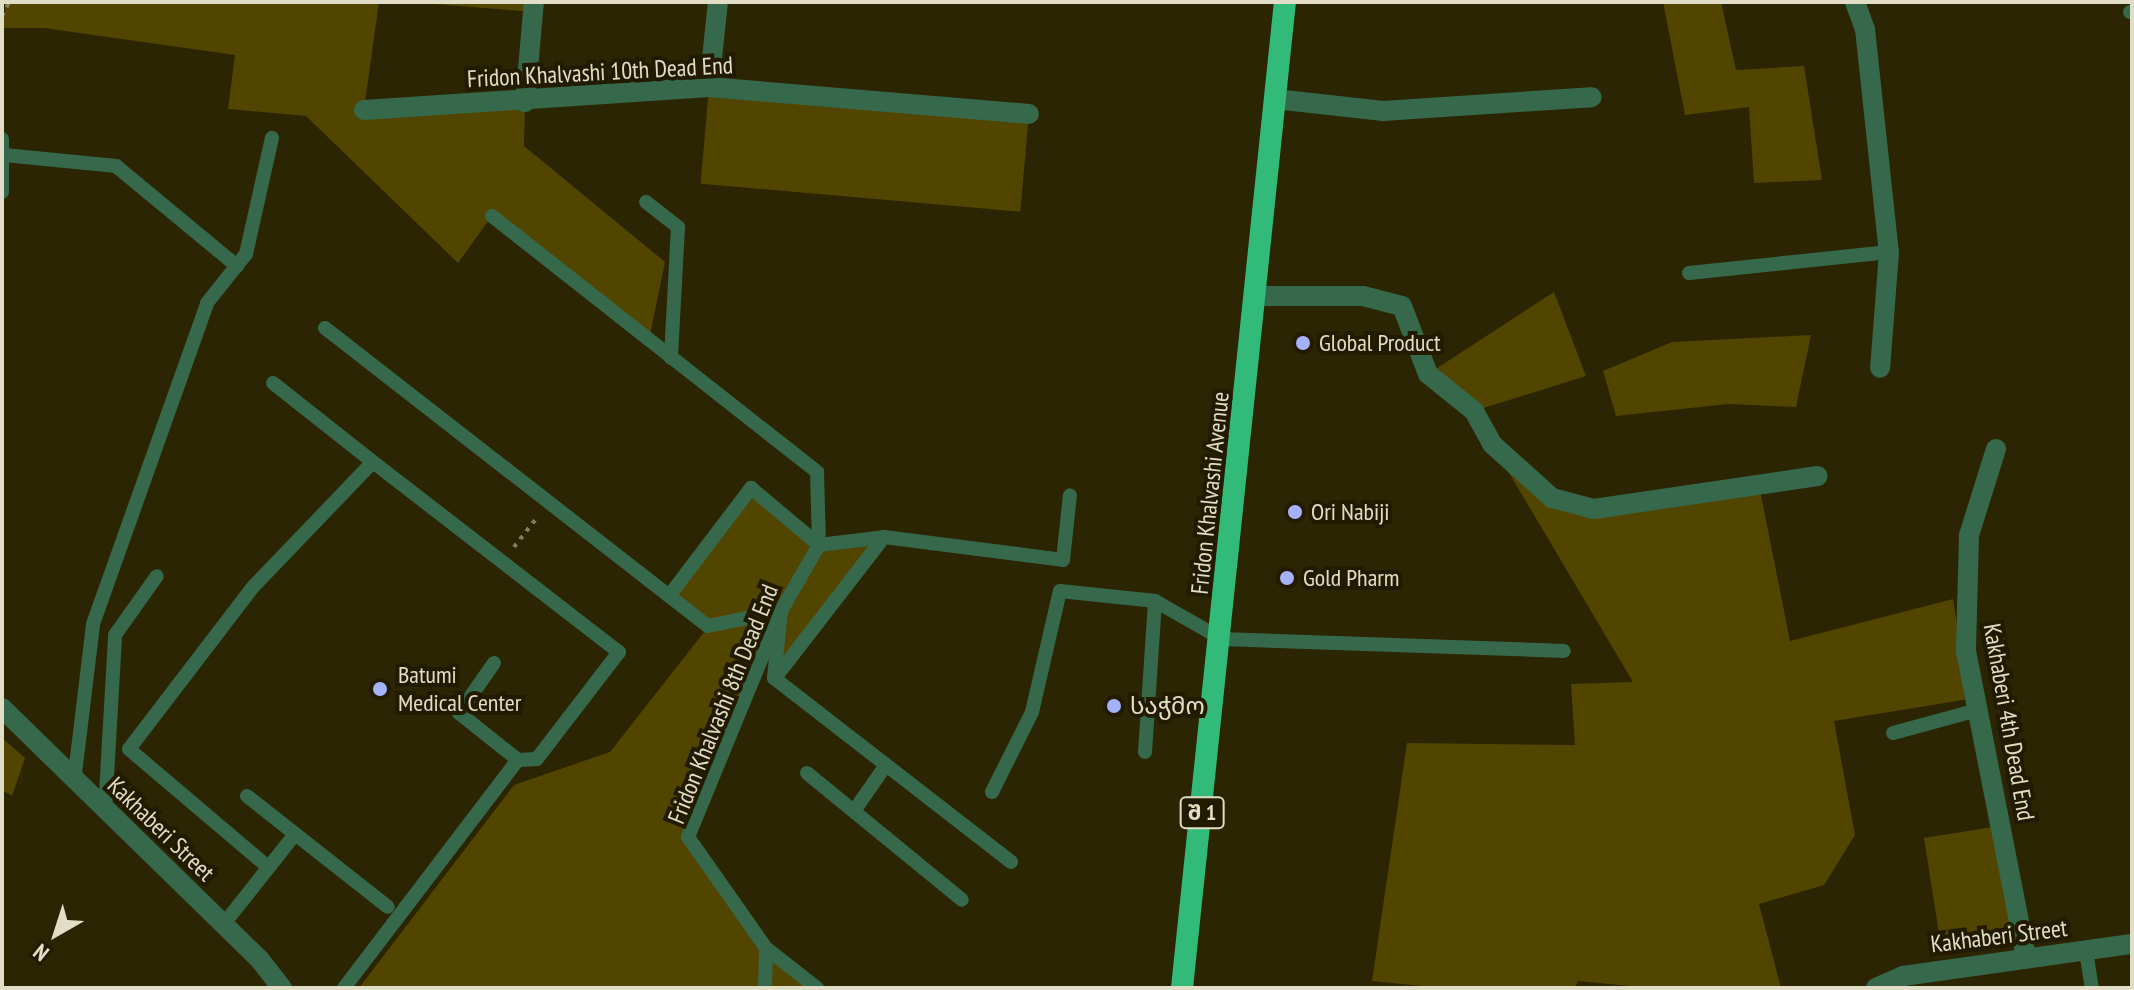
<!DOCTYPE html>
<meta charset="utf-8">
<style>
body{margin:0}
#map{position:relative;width:2134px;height:990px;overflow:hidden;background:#2c2503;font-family:"PT Sans Narrow","Noto Sans Georgian",sans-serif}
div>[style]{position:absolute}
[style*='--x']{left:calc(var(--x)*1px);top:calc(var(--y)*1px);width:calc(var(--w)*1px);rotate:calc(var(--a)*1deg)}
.green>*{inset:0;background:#524500;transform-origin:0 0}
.path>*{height:4px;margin-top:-2px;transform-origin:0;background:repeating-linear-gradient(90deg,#847d61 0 4px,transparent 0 10px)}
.service>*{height:14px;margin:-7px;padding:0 7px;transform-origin:7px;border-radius:7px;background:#36694c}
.minor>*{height:20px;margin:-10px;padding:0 10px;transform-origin:10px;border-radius:10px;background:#36694c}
.trunk>*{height:22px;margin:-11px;padding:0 11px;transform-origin:11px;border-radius:11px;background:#32ba78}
.dots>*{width:22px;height:22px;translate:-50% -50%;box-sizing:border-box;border:4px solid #221b00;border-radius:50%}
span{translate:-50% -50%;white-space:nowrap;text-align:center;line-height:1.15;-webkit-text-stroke:8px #221b00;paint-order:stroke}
.shield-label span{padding:2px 6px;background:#221b00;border:2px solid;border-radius:6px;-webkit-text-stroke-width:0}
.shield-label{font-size:22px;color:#e2ddc6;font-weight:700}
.street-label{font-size:24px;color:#e2ddc6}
.poi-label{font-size:24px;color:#e2ddc6}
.left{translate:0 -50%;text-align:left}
.frame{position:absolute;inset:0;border:4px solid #e2ddc6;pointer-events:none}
.north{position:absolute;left:16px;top:894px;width:80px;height:80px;-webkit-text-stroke:6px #221b00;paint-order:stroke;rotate:219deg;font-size:22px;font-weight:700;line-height:32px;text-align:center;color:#e2ddc6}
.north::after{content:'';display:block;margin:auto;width:28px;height:36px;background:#e2ddc6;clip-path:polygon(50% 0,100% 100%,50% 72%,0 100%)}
</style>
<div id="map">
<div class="green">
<div style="clip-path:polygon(6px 2px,379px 2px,364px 109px,525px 102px,524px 146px,665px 262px,649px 340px,491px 217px,458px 263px,306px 116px,228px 109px,235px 55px,44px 28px,3px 28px)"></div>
<div style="clip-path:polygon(408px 2px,534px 2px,534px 12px)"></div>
<div style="clip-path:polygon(1663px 2px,1721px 2px,1736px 70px,1804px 66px,1822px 180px,1754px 183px,1749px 107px,1685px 115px)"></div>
<div style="left:709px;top:87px;width:321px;height:97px;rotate:5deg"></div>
<div style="clip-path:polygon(1554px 292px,1586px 376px,1474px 411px,1428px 374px)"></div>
<div style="clip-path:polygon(1811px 335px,1796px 407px,1728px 404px,1616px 416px,1603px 371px,1672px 342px)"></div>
<div style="clip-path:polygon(1492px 444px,1552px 498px,1594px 509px,1759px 485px,1790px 641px,1953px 599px,1969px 699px,1834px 721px,1855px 835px,1824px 885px,1759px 904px,1781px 988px,1651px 988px,1578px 981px,1575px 988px,1441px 988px,1372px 981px,1407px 743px,1575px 745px,1571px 684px,1633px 682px)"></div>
<div style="clip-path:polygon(751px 488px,819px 545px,884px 537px,774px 678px,780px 615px,689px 837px,766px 948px,817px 988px,359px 988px,514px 785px,610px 752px,708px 627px,669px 596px)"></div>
<div style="clip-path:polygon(2px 738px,25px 758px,12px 796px,2px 790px)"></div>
<div style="left:1999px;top:826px;width:119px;height:76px;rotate:81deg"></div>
</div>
<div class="path">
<div style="--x:2;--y:16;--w:16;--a:-63"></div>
<div style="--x:514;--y:547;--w:39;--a:-52"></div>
</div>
<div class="service">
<div style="--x:2130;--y:12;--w:2;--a:0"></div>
<div style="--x:2;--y:139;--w:53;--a:90"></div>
<div style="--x:4;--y:155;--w:113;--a:5.6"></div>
<div style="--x:116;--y:166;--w:157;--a:39.6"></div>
<div style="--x:646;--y:202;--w:41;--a:38"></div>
<div style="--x:678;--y:227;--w:131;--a:93.1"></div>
<div style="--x:492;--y:216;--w:414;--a:38.2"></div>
<div style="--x:817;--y:472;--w:73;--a:88.4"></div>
<div style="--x:1689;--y:273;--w:201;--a:-6"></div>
<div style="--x:325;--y:328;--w:485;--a:37.9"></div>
<div style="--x:708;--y:626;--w:75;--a:-11.6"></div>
<div style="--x:781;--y:611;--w:67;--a:96"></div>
<div style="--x:774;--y:678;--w:300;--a:37.8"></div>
<div style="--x:273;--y:383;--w:127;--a:38.3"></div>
<div style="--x:669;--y:596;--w:136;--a:-52.8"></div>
<div style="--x:751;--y:488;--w:89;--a:40"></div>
<div style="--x:775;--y:678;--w:178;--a:-52.3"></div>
<div style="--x:1893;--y:733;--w:88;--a:-15.1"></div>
<div style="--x:1145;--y:752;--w:151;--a:-86.2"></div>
<div style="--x:807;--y:773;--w:200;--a:39.3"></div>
<div style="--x:74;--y:782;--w:159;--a:-83.1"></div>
<div style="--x:93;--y:624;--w:341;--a:-70.4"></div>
<div style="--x:207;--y:303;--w:63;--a:-51.5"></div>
<div style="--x:246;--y:254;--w:119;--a:-77.4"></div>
<div style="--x:992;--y:792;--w:89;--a:-63.4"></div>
<div style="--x:1032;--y:712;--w:124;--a:-77"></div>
<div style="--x:1060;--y:591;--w:96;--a:6"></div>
<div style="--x:1155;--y:601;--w:77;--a:29.6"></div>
<div style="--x:1222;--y:639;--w:342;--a:2"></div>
<div style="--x:247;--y:796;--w:179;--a:38.2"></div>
<div style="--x:105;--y:811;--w:176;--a:-86.7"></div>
<div style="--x:115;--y:635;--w:72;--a:-54.6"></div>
<div style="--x:854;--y:811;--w:56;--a:-55.2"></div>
<div style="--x:268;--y:867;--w:182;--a:-139.7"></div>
<div style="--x:129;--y:749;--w:204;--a:-52.6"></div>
<div style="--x:253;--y:587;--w:173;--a:-46.2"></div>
<div style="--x:373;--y:462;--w:311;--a:37.7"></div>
<div style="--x:619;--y:652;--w:135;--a:127.5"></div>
<div style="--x:537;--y:759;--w:19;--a:177"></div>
<div style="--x:518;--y:760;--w:75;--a:-141.5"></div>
<div style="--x:459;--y:713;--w:61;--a:-55"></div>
<div style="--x:223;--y:925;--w:116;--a:-51.6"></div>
<div style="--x:2086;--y:951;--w:37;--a:81"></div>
<div style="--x:344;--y:988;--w:287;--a:-52.7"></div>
<div style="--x:765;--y:988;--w:40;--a:-88.6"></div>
<div style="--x:817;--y:988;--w:65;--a:-141.9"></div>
<div style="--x:766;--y:948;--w:136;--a:-125.1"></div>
<div style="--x:688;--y:837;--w:244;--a:-67.6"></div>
<div style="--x:781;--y:611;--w:76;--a:-60.1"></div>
<div style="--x:819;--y:545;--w:65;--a:-7"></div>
<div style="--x:884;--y:537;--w:180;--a:7.3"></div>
<div style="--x:1063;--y:560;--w:65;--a:-83.9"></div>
</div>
<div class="minor">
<div style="--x:1855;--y:2;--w:29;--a:70"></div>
<div style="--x:1865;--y:29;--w:224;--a:83.9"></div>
<div style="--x:1889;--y:252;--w:116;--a:94.4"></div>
<div style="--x:709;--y:87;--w:85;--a:-84"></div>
<div style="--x:1275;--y:99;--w:109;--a:6.3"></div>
<div style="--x:1383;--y:111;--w:209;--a:-3.8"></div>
<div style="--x:525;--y:102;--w:100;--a:-84.9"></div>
<div style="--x:364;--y:110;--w:346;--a:-3.8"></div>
<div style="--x:709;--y:87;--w:321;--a:4.8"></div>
<div style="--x:1255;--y:296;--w:108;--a:0"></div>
<div style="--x:1363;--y:296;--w:40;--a:14.4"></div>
<div style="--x:1402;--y:306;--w:73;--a:69.1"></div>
<div style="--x:1428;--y:374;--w:59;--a:38.8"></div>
<div style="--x:1474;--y:411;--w:38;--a:61"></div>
<div style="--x:1492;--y:444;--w:81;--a:42"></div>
<div style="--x:1552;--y:498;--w:43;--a:14.7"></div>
<div style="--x:1594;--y:509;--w:226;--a:-8.4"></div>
<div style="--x:1996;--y:449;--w:90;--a:107.4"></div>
<div style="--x:1969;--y:535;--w:116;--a:91.5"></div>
<div style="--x:1966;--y:651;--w:312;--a:78.9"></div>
<div style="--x:2;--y:708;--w:361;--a:44.3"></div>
<div style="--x:260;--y:960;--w:36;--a:52"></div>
<div style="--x:1876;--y:988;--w:30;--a:-24"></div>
<div style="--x:1903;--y:976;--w:231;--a:-8"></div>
</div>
<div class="trunk">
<div style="--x:1182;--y:988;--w:991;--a:-84.04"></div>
</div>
<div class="dots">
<div style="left:1303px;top:343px;background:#a6b1fc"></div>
<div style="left:1295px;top:512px;background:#a6b1fc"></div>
<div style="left:1287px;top:578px;background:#a6b1fc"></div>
<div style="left:380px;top:689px;background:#a6b1fc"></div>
<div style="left:1114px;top:706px;background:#a6b1fc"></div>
</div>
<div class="shield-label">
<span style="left:1202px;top:813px">შ 1</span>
</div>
<div class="street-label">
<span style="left:600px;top:72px;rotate:-3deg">Fridon Khalvashi 10th Dead End</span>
<span style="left:1210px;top:493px;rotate:-84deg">Fridon Khalvashi Avenue</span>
<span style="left:723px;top:704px;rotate:-68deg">Fridon Khalvashi 8th Dead End</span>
<span style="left:2009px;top:722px;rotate:80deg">Kakhaberi 4th Dead End</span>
<span style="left:161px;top:829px;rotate:44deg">Kakhaberi Street</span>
<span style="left:1999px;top:936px;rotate:-7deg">Kakhaberi Street</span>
</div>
<div class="poi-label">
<span class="left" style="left:1319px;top:343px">Global Product</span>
<span class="left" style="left:1311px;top:512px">Ori Nabiji</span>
<span class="left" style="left:1303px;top:578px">Gold Pharm</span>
<span class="left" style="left:398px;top:689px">Batumi<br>Medical Center</span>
<span class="left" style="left:1130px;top:706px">საჭმო</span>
</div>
<div class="frame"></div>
<div class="north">N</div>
</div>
